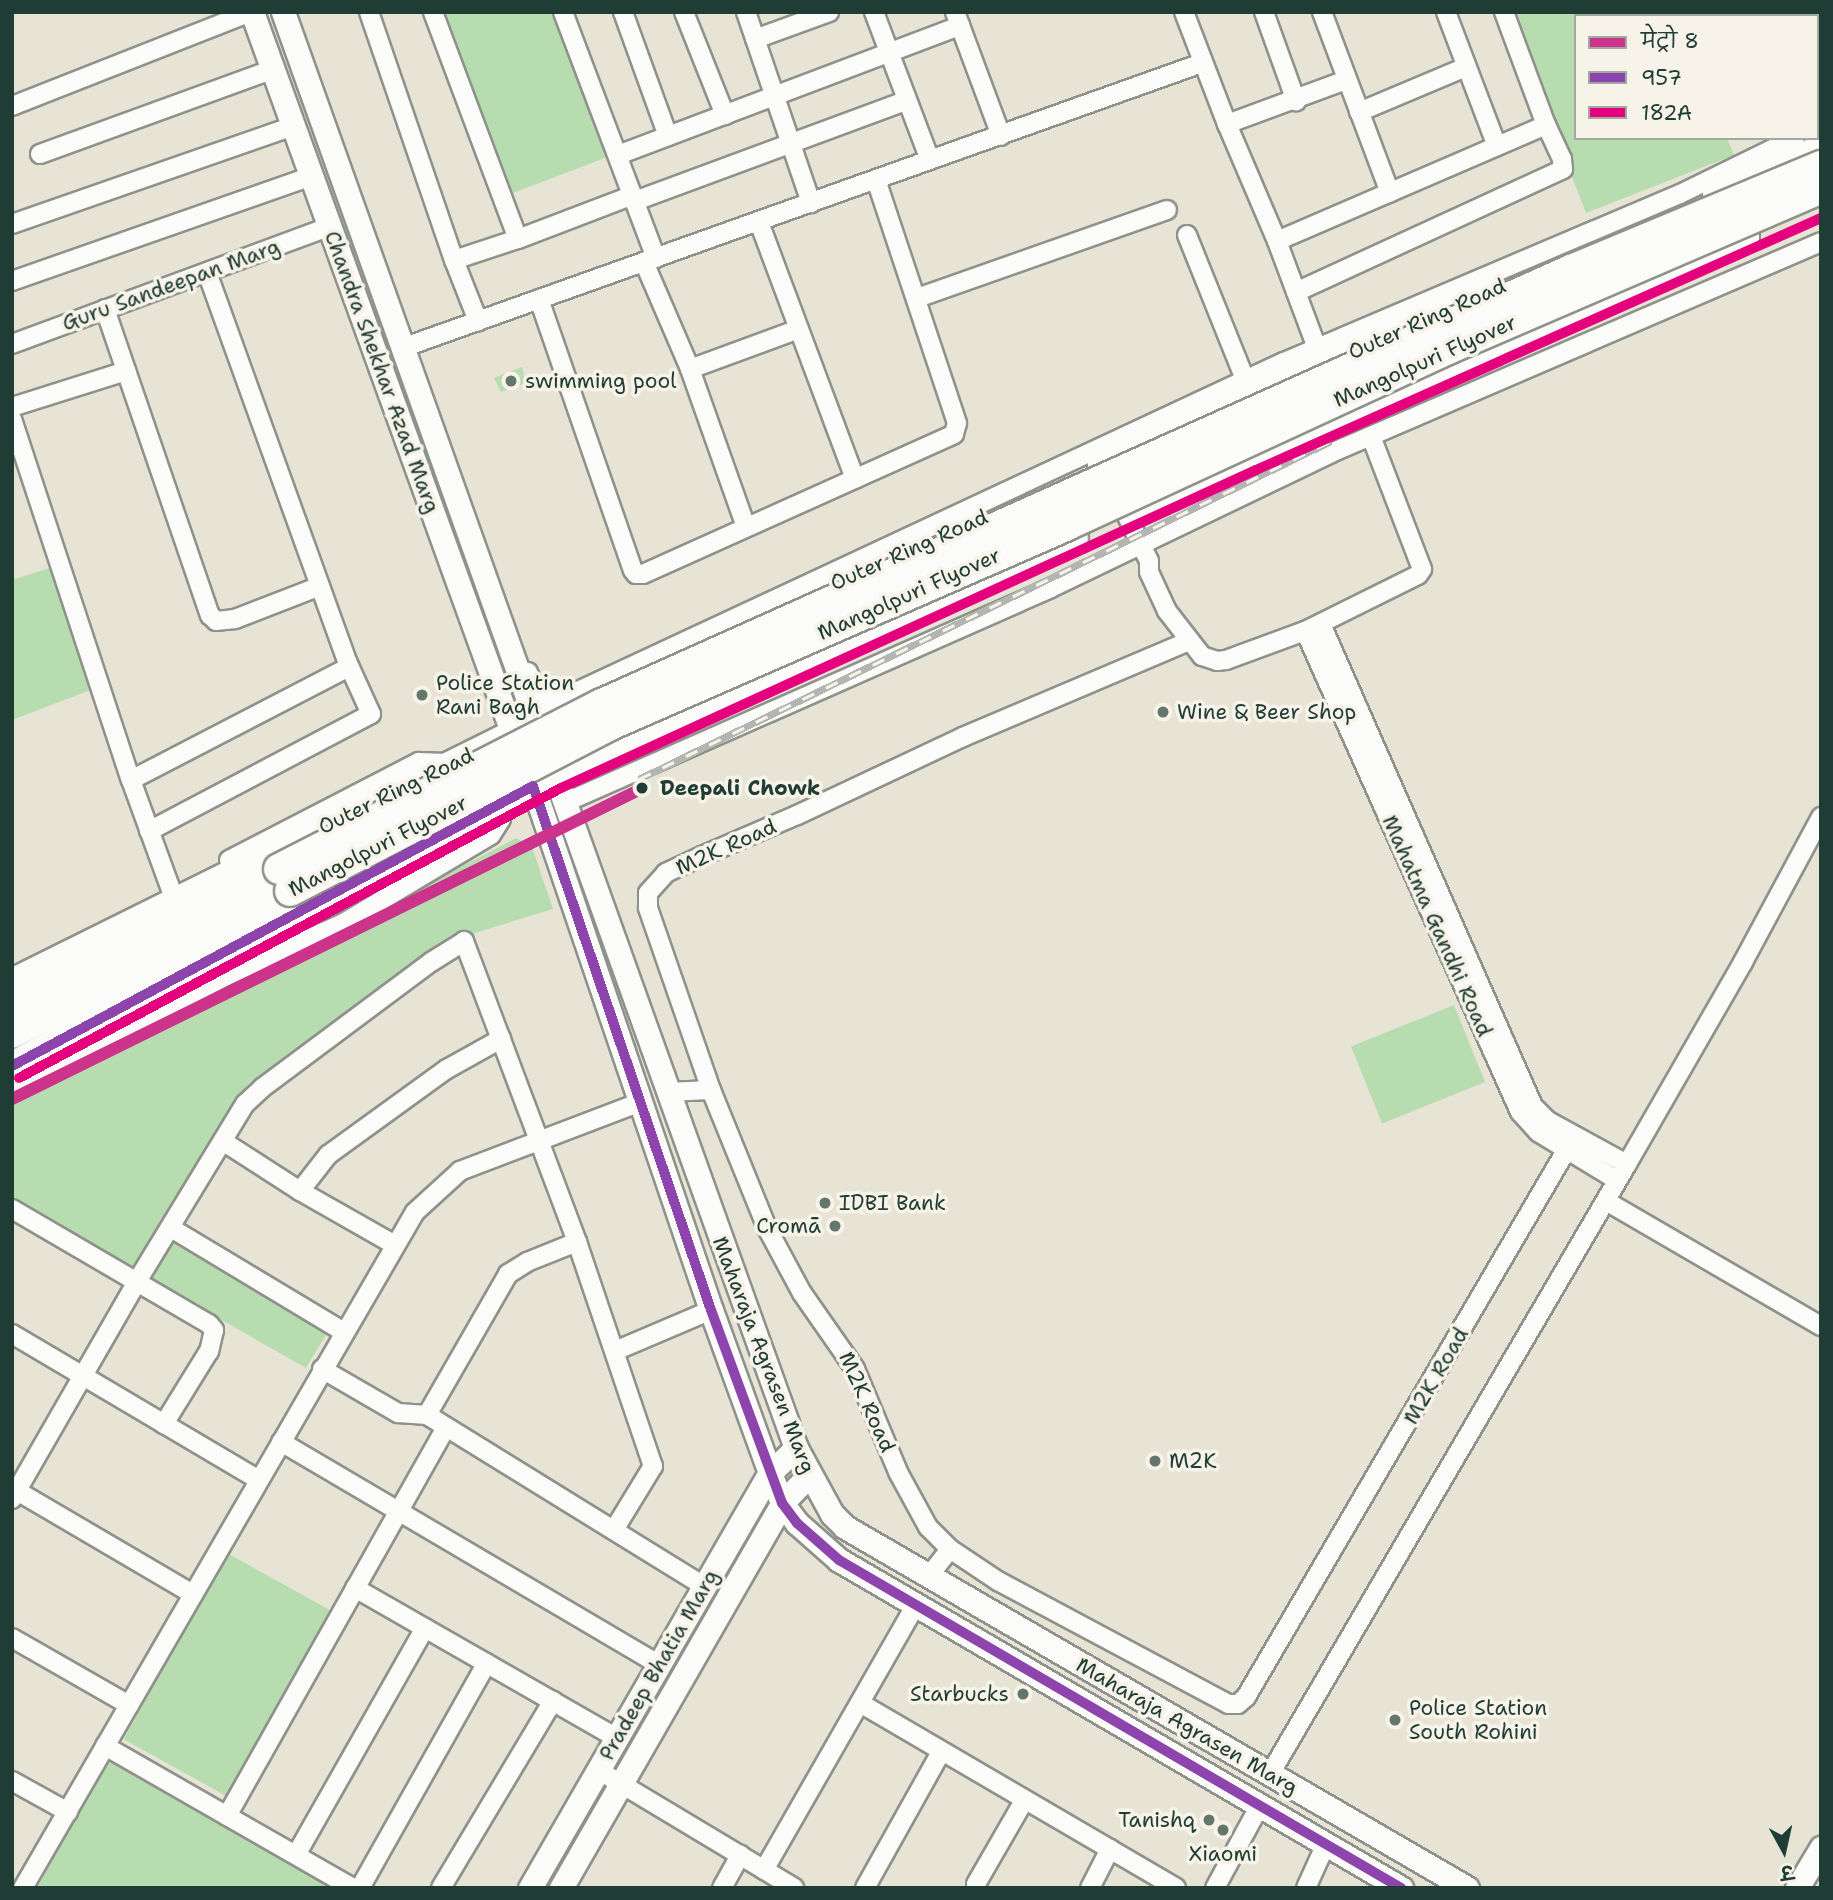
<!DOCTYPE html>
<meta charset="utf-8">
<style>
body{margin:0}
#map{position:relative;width:1833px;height:1900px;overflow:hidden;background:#e7e4d6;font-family:"Shantell Sans","Playpen Sans Deva",sans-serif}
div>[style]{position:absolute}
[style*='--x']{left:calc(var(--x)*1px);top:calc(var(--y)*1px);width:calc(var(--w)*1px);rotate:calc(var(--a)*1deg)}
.green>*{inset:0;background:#b7dcaf;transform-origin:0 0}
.roads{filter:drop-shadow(2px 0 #8e928a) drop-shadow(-2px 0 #8e928a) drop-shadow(0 2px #8e928a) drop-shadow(0 -2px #8e928a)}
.minor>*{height:18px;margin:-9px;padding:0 9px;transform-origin:9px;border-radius:9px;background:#fbfbf9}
.tertiary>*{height:23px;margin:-11.5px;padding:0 11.5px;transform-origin:11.5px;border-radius:11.5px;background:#fbfbf9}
.primary>*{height:28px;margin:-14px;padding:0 14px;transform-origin:14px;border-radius:14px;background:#fbfbf9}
.trunk>*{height:30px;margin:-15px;padding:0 15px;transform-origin:15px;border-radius:15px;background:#fbfbf9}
.rail>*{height:7px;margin-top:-3.5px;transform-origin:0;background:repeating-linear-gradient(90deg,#f7f3e8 0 13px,#b2b5b2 0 26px);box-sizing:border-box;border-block:2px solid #b2b5b2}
.bridges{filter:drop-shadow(2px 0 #8e928a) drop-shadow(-2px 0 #8e928a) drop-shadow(0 2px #8e928a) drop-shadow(0 -2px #8e928a)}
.trunk-bridge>*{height:30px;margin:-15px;padding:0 15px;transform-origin:15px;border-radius:15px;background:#fbfbf9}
.bus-1>*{height:10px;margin:-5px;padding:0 5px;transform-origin:5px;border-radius:5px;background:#8e44ad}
.bus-2>*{height:10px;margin:-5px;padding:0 5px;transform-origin:5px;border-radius:5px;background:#e5007d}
.metro-1>*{height:12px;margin:-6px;padding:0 6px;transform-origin:6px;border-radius:6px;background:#cc338b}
.dots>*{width:19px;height:19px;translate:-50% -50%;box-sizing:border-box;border:4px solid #f7f3e8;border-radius:50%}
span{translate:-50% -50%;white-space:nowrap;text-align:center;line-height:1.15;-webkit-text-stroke:7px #f7f3e8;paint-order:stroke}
.street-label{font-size:21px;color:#1f3d34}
.poi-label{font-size:21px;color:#1f3d34}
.left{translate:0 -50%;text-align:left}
.right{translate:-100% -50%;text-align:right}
.stop-label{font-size:21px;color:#1f3d34;font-weight:700}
.frame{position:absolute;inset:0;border:14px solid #1f3d34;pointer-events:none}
.legend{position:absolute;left:1574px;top:14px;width:245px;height:126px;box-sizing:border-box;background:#f7f3e8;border:2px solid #a1aaa0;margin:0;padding:9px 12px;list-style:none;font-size:21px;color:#1f3d34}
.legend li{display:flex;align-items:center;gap:14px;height:35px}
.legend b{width:35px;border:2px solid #a1aaa0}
.north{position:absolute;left:1749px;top:1816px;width:70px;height:70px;-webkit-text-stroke:5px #f7f3e8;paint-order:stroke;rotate:172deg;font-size:19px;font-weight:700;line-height:28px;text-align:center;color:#1f3d34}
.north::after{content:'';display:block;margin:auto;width:24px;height:32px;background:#1f3d34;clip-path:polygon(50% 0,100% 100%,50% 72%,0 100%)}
</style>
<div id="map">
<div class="green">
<div style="clip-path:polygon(444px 12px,556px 12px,610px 156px,513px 193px)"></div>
<div style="clip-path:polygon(1508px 12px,1692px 12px,1694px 16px,1576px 16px,1576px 138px,1727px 138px,1734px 155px,1586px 213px)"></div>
<div style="clip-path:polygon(522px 367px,526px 383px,501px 392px,494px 378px)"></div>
<div style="clip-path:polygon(56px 566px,101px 686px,12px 720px,12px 580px)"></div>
<div style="clip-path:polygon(516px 838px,532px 847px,553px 909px,462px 937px,249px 1083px,162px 1232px,327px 1333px,306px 1368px,12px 1201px,12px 1101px)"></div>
<div style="left:1454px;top:1005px;width:83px;height:111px;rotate:68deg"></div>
<div style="left:227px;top:1553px;width:120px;height:213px;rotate:29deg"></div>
<div style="clip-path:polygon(108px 1759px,334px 1888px,37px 1888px)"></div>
</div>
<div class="roads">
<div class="minor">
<div style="--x:369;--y:12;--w:262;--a:71.1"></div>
<div style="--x:454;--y:260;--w:67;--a:-18.2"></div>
<div style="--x:433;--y:12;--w:242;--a:69.5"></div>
<div style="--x:518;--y:239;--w:123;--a:-20.9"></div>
<div style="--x:563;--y:12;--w:263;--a:69.3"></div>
<div style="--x:623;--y:12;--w:132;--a:70.1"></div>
<div style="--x:684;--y:12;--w:111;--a:68.3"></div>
<div style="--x:746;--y:12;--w:202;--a:71.2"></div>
<div style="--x:874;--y:12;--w:158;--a:69.3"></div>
<div style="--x:955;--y:12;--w:132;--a:69.6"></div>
<div style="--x:1184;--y:12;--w:120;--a:69"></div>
<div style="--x:1227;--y:124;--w:127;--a:66.9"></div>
<div style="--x:1277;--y:241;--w:114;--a:69.5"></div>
<div style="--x:1264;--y:12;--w:95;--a:70.2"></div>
<div style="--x:1322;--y:12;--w:193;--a:69.4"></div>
<div style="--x:1446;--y:12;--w:143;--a:69.2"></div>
<div style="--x:1758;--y:16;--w:9;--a:-27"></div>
<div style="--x:755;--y:39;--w:79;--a:-20"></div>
<div style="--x:12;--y:106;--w:257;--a:-21.5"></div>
<div style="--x:1359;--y:112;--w:116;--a:-22.8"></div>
<div style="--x:1227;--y:124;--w:127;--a:-20.3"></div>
<div style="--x:1817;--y:127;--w:4;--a:-27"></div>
<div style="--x:40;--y:154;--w:248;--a:-20"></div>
<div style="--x:618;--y:155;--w:366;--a:-20.7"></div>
<div style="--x:635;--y:201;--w:289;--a:-20.3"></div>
<div style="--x:759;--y:222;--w:274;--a:69.5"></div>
<div style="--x:12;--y:224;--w:298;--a:-19.2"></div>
<div style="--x:1187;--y:235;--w:155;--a:68.1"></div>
<div style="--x:1277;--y:241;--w:293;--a:-23.3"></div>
<div style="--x:454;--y:260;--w:66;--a:68.5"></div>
<div style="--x:644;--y:262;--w:116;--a:66.7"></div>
<div style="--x:12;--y:281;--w:317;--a:-19.3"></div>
<div style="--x:1296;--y:292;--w:294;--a:-24.7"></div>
<div style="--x:1563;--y:169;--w:10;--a:-96"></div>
<div style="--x:1562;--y:159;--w:38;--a:-115"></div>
<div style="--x:1546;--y:125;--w:121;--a:-110.4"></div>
<div style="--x:917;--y:298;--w:265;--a:-19.4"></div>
<div style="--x:539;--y:299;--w:287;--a:70.9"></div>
<div style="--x:633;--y:570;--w:5;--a:53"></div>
<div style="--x:636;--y:574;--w:7;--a:0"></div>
<div style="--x:643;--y:574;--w:341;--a:-24.2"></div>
<div style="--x:954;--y:434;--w:11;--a:-75"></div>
<div style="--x:957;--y:423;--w:256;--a:-108.4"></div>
<div style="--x:105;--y:309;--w:324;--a:71.1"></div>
<div style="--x:210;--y:615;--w:8;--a:45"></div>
<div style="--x:216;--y:621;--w:19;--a:-6"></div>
<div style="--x:235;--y:619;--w:91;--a:-21.2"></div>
<div style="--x:12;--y:344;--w:338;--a:-20.3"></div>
<div style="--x:402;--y:348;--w:849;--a:-19.61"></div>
<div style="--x:12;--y:407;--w:120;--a:-17.5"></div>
<div style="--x:12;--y:419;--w:380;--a:71.8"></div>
<div style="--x:131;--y:780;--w:117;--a:70"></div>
<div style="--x:1126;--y:514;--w:52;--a:63.9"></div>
<div style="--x:1149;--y:561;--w:11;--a:90"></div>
<div style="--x:1149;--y:572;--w:43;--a:65.2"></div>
<div style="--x:1167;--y:611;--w:57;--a:52.1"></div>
<div style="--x:1202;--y:656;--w:16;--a:18"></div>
<div style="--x:1217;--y:661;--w:9;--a:-6"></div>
<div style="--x:1226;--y:660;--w:84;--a:-20.2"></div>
<div style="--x:1305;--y:631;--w:126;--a:-26.4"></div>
<div style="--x:1418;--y:575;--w:7;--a:-56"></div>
<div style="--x:1422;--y:569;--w:142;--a:-111"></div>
<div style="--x:746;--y:527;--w:168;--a:-109.5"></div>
<div style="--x:690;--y:369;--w:116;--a:-20.2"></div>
<div style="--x:1321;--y:624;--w:527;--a:66.26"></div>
<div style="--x:1533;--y:1106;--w:21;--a:45"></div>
<div style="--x:1548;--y:1121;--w:90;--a:28.6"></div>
<div style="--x:1305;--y:631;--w:527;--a:65.92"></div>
<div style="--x:1520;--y:1112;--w:27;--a:48"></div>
<div style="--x:1538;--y:1132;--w:92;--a:31.3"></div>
<div style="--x:1189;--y:641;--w:246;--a:157"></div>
<div style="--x:963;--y:737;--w:183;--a:154.8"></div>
<div style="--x:797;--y:815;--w:103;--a:156.7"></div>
<div style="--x:702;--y:856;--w:40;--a:155"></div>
<div style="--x:666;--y:873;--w:27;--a:132"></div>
<div style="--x:648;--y:893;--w:15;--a:90"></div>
<div style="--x:648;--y:908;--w:193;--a:70.9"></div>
<div style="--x:711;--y:1090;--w:149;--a:67.9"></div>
<div style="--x:767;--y:1228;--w:74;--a:61.7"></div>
<div style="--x:802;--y:1293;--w:93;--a:55.1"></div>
<div style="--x:855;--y:1369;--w:112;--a:67.3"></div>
<div style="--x:898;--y:1472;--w:63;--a:61.4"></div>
<div style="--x:928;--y:1527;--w:31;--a:45"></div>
<div style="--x:950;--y:1549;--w:58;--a:33.7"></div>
<div style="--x:998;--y:1581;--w:261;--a:28.1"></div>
<div style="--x:1228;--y:1704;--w:10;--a:0"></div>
<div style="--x:1238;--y:1704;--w:11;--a:-41"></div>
<div style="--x:1246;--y:1697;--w:649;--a:-59.64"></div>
<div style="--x:528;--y:672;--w:22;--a:68"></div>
<div style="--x:536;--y:692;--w:14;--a:36"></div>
<div style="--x:547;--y:700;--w:12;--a:0"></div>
<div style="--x:559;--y:700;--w:800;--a:-25"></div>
<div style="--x:1284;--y:362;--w:430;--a:-23"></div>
<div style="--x:1680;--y:194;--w:128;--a:-26"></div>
<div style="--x:131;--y:780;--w:246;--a:-27.4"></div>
<div style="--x:564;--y:803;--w:532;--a:-23.82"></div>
<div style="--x:1051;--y:588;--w:311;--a:-25.7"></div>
<div style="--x:1331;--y:453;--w:533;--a:-23.3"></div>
<div style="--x:149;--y:831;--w:251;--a:-27.8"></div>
<div style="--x:371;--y:714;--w:58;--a:-114.4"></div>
<div style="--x:347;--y:661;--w:413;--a:-109.8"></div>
<div style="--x:229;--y:860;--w:214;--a:-27.3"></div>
<div style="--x:419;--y:762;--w:27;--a:2"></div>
<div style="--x:12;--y:1089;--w:240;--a:-27.8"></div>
<div style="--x:224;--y:977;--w:133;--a:-24.4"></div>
<div style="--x:345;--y:922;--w:170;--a:-30.8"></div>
<div style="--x:491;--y:835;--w:19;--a:-58"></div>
<div style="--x:501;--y:819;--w:15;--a:-118"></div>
<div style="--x:667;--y:1092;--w:44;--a:-2.6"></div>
<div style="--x:224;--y:1142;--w:90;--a:32.8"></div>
<div style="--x:300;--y:1191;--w:109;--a:29.6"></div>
<div style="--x:300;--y:1191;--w:46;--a:-52.1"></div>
<div style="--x:328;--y:1155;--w:147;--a:-35.9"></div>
<div style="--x:447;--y:1069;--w:62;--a:-29.1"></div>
<div style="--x:1606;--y:1201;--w:249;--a:30.2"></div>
<div style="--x:12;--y:1209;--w:228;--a:30.3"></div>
<div style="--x:209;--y:1324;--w:8;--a:50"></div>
<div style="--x:214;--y:1330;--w:22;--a:103"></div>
<div style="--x:209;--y:1351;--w:86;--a:121.7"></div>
<div style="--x:171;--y:1228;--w:202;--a:31"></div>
<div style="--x:12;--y:1334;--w:287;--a:30.6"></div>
<div style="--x:615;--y:1351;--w:104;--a:-23.1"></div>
<div style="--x:322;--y:1369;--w:88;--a:30.1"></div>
<div style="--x:398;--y:1413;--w:29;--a:4"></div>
<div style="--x:427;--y:1415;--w:327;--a:31.7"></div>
<div style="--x:427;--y:1415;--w:163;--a:-60.1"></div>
<div style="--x:508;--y:1274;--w:22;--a:-32"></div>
<div style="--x:527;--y:1262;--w:54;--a:-21.8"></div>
<div style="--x:281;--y:1442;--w:439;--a:30.5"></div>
<div style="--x:12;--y:1488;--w:210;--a:30.4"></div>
<div style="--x:12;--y:1499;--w:249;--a:-60.1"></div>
<div style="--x:136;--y:1283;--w:210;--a:-58.7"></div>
<div style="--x:245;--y:1104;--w:23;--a:-43"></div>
<div style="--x:262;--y:1088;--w:211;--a:-36.7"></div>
<div style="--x:431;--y:962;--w:39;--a:-32"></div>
<div style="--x:464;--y:941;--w:322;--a:69.4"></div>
<div style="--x:577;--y:1242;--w:237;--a:71.3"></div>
<div style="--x:653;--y:1466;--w:75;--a:121.4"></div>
<div style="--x:929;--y:1576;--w:34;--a:-52"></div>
<div style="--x:355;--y:1588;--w:302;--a:29.8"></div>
<div style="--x:12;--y:1638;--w:135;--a:29.8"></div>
<div style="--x:860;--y:1703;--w:366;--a:30.3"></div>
<div style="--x:105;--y:1746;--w:286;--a:29.8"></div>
<div style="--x:598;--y:1770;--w:229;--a:31"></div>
<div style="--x:1270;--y:1774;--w:707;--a:-59.66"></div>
<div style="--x:1627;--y:1164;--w:233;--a:-60.1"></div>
<div style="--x:1743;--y:962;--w:165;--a:-61.7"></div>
<div style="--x:12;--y:1781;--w:64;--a:29"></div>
<div style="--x:227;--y:1816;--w:446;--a:-60.6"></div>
<div style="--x:296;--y:1855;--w:261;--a:-60.4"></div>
<div style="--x:764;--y:1870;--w:305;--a:-60.2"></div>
<div style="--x:23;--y:1888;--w:781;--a:-59.89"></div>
<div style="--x:415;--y:1212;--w:61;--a:-42.3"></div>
<div style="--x:460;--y:1171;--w:194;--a:-20.9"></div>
<div style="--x:360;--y:1888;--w:258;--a:-60.6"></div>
<div style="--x:441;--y:1888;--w:218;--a:-59.1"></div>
<div style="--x:722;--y:1888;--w:38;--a:-61"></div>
<div style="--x:865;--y:1888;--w:156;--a:-60.8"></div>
<div style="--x:977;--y:1888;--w:4;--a:-104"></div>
<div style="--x:976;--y:1884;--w:96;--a:-60"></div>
<div style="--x:1090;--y:1888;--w:44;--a:-62.9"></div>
<div style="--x:1215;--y:1888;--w:94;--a:-61.5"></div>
<div style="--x:1306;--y:1888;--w:48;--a:-65.6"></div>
</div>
<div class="tertiary">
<div style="--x:252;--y:12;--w:766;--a:70.14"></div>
<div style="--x:283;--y:12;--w:754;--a:70.39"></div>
<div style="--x:555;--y:775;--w:715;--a:70.3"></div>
<div style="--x:796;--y:1448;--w:75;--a:61.4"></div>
<div style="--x:832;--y:1514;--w:18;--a:45"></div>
<div style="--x:845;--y:1527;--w:719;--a:30.13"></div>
<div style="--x:533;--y:786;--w:553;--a:71.24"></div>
<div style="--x:711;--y:1310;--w:173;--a:70.1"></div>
<div style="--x:770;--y:1473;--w:32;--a:68"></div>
<div style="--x:782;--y:1503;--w:25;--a:53"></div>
<div style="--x:797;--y:1523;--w:56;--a:41.4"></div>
<div style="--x:839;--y:1560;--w:651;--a:30.27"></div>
<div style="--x:530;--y:1888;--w:479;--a:-60"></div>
<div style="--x:770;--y:1473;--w:36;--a:-44"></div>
<div style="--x:561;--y:1888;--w:444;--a:-60.1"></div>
<div style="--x:782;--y:1503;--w:39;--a:-46"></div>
<div style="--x:1797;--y:1888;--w:47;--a:-59"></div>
</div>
<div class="primary">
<div style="--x:1717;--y:194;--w:113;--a:-23.4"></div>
<div style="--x:1102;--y:464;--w:417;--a:-24"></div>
<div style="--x:1136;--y:509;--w:667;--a:-24.07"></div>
<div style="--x:12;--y:983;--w:610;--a:-26.4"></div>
<div style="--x:12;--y:1066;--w:591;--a:-28.25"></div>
<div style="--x:533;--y:786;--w:595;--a:-24.63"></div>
</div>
<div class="trunk">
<div style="--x:12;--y:1007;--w:301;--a:-27.3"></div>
<div style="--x:12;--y:1033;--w:312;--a:-27.1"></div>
</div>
</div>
<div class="rail">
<div style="--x:639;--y:779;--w:770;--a:-26.03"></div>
</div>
<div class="bridges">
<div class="trunk-bridge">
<div style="--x:279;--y:869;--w:363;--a:-27.1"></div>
<div style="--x:602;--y:704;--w:1062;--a:-24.13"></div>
<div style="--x:1571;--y:270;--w:271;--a:-22.6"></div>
<div style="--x:290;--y:891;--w:360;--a:-27.4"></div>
<div style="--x:610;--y:725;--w:499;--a:-23.6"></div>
<div style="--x:1067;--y:525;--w:420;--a:-24.8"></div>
<div style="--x:1448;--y:349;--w:406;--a:-23.3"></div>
</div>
</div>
<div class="bus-1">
<div style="--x:12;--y:1066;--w:591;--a:-28.25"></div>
<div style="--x:533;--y:786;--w:553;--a:71.24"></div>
<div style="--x:711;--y:1310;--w:206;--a:69.8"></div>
<div style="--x:782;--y:1503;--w:25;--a:53"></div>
<div style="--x:797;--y:1523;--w:56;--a:41.4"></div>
<div style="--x:839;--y:1560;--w:651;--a:30.27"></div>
</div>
<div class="bus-2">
<div style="--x:19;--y:1078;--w:615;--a:-28.15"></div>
<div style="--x:561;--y:788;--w:764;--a:-24.59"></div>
<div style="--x:1256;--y:470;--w:619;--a:-24.04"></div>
</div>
<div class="metro-1">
<div style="--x:12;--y:1099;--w:703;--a:-26.24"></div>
</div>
<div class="dots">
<div style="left:511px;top:381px;background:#65776d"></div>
<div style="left:422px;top:695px;background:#65776d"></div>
<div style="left:1163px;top:712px;background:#65776d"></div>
<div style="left:642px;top:788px;background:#1f3d34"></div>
<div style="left:825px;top:1203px;background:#65776d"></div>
<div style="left:835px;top:1226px;background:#65776d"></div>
<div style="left:1155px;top:1461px;background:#65776d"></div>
<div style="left:1023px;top:1694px;background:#65776d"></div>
<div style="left:1395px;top:1720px;background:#65776d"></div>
<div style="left:1209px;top:1820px;background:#65776d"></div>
<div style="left:1223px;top:1830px;background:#65776d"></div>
</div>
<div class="street-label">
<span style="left:171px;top:285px;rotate:-20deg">Guru Sandeepan Marg</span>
<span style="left:1427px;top:319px;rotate:-24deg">Outer Ring Road</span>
<span style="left:1425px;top:361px;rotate:-24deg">Mangolpuri Flyover</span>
<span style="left:382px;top:372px;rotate:70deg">Chandra Shekhar Azad Marg</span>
<span style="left:909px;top:550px;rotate:-24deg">Outer Ring Road</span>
<span style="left:909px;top:594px;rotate:-24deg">Mangolpuri Flyover</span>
<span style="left:396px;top:791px;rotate:-26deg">Outer Ring Road</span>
<span style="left:378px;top:846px;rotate:-27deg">Mangolpuri Flyover</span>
<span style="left:726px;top:847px;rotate:-24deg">M2K Road</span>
<span style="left:1437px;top:926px;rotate:66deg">Mahatma Gandhi Road</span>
<span style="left:764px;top:1355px;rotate:69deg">Maharaja Agrasen Marg</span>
<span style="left:1436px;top:1376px;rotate:-60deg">M2K Road</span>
<span style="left:867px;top:1402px;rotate:66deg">M2K Road</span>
<span style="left:659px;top:1665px;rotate:-60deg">Pradeep Bhatia Marg</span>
<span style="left:1187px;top:1726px;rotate:30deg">Maharaja Agrasen Marg</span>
</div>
<div class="poi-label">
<span class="left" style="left:525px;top:381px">swimming pool</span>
<span class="left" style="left:436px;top:695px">Police Station<br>Rani Bagh</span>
<span class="left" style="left:1177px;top:712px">Wine &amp; Beer Shop</span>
<span class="left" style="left:839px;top:1203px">IDBI Bank</span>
<span class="right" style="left:821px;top:1226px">Cromā</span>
<span class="left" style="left:1169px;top:1461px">M2K</span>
<span class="right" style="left:1009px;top:1694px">Starbucks</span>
<span class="left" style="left:1409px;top:1720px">Police Station<br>South Rohini</span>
<span class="right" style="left:1195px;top:1820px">Tanishq</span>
<span style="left:1223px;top:1854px">Xiaomi</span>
</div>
<div class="stop-label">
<span class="left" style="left:660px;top:788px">Deepali Chowk</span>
</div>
<div class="frame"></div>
<ul class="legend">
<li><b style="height:9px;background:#cc338b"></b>मेट्रो 8</li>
<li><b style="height:9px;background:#8e44ad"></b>957</li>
<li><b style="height:9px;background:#e5007d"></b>182A</li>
</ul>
<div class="north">उ</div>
</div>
